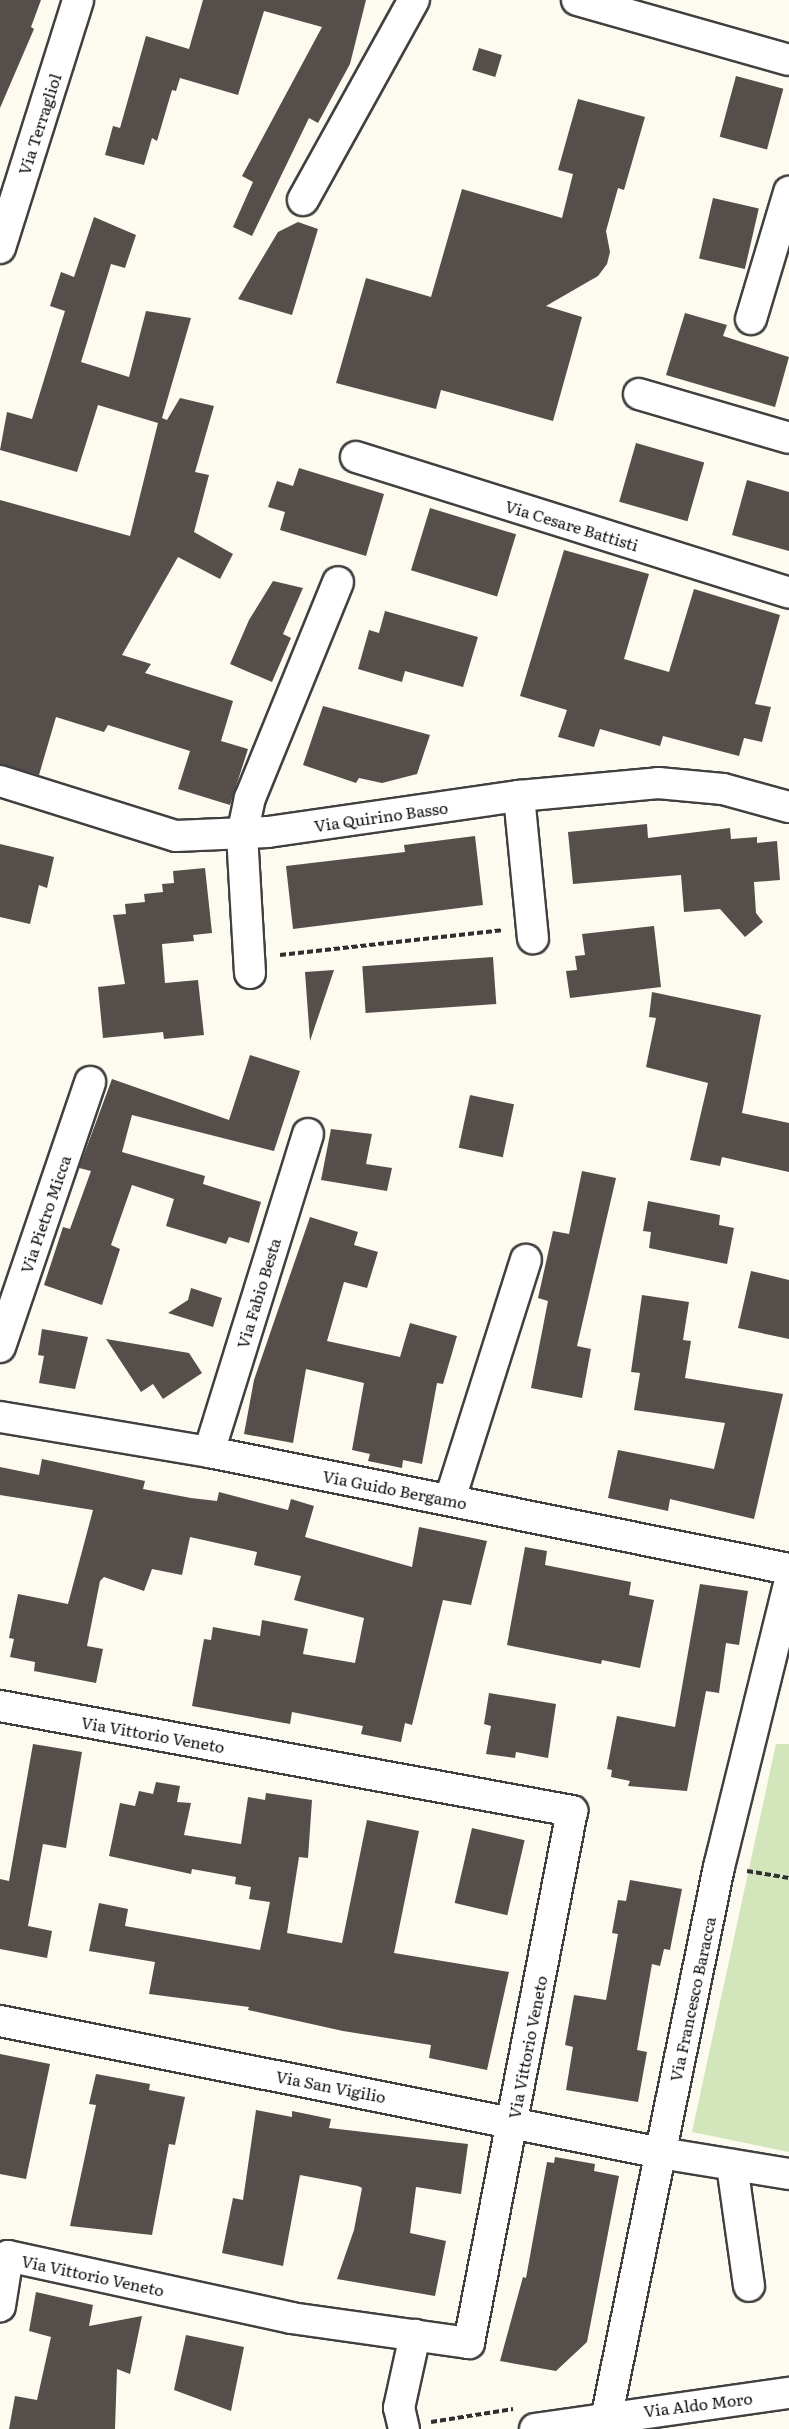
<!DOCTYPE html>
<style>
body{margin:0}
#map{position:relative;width:789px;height:2429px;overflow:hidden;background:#fdfaef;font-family:Literata,serif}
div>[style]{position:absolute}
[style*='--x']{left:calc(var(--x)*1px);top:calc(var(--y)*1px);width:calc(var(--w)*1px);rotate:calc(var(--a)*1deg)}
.green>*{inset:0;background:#d2e5bb}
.building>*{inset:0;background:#554e4b;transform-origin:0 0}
.path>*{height:4px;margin-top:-2px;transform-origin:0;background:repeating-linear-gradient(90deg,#2f2f2f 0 6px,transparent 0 9px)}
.roads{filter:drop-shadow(2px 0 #404040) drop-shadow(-2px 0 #404040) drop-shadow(0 2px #404040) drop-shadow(0 -2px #404040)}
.minor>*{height:30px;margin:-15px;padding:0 15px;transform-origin:15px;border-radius:15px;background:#fff}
span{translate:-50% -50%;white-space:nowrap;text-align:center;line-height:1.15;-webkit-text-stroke:6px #fff;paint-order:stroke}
.street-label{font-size:16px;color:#0d0d0d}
</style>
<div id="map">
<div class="green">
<div style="clip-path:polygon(776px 1744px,789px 1744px,789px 2152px,692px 2132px)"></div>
</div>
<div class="building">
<div style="clip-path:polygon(0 0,41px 0,31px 27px,34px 29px,0 108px)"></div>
<div style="clip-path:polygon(203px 0,366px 0,350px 64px,318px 123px,309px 118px,252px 236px,233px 227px,253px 182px,242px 176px,322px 27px,264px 11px,238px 95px,180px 78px,176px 91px,172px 90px,157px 141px,152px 138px,144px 165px,105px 155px,113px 126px,120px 128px,146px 36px,189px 49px)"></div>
<div style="left:479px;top:48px;width:24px;height:23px;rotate:17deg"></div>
<div style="left:736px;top:76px;width:49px;height:63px;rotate:15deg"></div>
<div style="clip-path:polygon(578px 99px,645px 117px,624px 190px,618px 188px,606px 231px,610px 252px,607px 264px,598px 276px,546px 306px,582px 317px,553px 421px,441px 390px,436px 409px,336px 383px,366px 278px,431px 297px,462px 189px,562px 218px,573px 174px,558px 170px)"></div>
<div style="left:713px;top:198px;width:47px;height:62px;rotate:13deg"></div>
<div style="clip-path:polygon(94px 217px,136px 235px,125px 268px,111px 264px,81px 362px,129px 377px,146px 311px,191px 318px,162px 418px,167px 420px,180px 398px,214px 406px,195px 472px,209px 475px,194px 532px,233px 554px,220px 579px,178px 557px,122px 655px,151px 664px,145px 673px,233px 701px,221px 741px,248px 749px,230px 805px,178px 789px,190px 751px,108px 725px,104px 732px,56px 717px,39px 775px,0 764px,0 500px,130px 536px,158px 423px,98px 405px,77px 472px,0 450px,7px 412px,32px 419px,65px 311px,50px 306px,61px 272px,74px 277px)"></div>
<div style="clip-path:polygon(298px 222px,318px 229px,292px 315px,238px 299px,278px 232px)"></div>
<div style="clip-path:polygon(685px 313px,727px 325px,723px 336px,789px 357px,775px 407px,666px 375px)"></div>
<div style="left:636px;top:443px;width:71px;height:61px;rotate:16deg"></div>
<div style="clip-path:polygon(299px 468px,384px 494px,366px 556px,280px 530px,285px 512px,268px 507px,277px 481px,293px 486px)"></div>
<div style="clip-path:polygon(747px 480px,789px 492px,789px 551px,732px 535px)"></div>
<div style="left:430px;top:508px;width:90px;height:65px;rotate:17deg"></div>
<div style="clip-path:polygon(564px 550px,649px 574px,624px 659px,669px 672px,694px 589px,780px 615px,755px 704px,771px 707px,762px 742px,744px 738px,739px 756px,663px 736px,660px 746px,600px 729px,594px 747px,558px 737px,567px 710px,520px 696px)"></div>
<div style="clip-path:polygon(273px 581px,303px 588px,283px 634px,291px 638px,272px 682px,230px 664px,249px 620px)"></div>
<div style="clip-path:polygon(385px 611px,478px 637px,463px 687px,405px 671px,402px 682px,358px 669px,369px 630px,379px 633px)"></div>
<div style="clip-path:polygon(323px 706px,430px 735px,417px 774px,382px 783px,359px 778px,356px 783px,303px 765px)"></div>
<div style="clip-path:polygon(647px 824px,648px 838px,730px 828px,731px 839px,757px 837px,757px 843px,777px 841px,780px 880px,754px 882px,756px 913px,763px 922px,745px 937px,720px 909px,684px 912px,681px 875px,573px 884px,568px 832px)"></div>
<div style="clip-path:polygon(475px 836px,483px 905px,293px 929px,286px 866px,405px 852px,404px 845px)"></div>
<div style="clip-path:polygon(0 844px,54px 857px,47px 888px,39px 885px,30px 924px,0 917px)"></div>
<div style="clip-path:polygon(205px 868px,212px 933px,193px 935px,194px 941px,162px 944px,165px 983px,198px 980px,204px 1035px,164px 1039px,163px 1032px,103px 1038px,98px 987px,125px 984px,113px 915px,126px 914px,125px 904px,145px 902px,144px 894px,163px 892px,162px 884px,174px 883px,173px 871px)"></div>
<div style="clip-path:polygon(654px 926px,661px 987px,570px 998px,566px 971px,577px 970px,575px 956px,585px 955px,582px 934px)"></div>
<div style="left:493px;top:957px;width:47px;height:131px;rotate:86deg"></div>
<div style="clip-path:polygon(334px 970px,310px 1041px,305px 972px)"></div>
<div style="clip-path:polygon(652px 992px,761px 1015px,742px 1113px,789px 1123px,789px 1172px,722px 1157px,720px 1166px,690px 1160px,708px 1083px,646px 1067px,656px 1018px,649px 1017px)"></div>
<div style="clip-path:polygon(250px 1055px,300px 1071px,274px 1151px,132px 1115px,122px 1152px,205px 1176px,203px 1184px,261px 1202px,249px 1243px,229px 1237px,226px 1244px,166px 1226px,174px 1199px,132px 1185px,111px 1245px,120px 1249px,102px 1305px,44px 1285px,63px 1227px,70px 1229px,91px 1171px,79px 1168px,112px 1079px,229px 1120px)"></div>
<div style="left:470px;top:1095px;width:45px;height:54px;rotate:12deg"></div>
<div style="clip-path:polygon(331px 1129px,372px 1134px,366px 1164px,392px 1168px,387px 1191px,321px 1180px)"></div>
<div style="clip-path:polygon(582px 1171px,616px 1178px,577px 1346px,591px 1349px,582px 1398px,531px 1388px,548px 1301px,538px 1298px,553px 1231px,569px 1234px)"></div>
<div style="clip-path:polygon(648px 1201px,720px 1215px,719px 1225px,734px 1228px,727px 1264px,649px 1248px,651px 1232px,643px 1231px)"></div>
<div style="clip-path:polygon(310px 1217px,358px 1232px,354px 1245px,378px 1252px,367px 1288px,344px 1282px,327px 1341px,400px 1357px,410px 1323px,457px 1336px,443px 1384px,437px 1383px,422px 1464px,403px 1460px,402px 1468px,368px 1461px,370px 1454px,352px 1450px,364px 1383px,306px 1369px,293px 1443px,244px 1434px,254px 1380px)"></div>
<div style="clip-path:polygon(751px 1271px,789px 1280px,789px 1339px,738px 1328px)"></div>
<div style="clip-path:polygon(191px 1288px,222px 1298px,213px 1327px,168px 1313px,188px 1300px)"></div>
<div style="clip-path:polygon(642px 1295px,689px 1302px,683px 1340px,691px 1341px,685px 1378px,783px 1394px,754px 1519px,670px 1499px,668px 1511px,608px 1498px,618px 1450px,714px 1469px,725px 1423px,634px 1410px,640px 1373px,631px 1372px)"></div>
<div style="clip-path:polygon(42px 1329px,88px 1337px,75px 1389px,39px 1383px,44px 1356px,38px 1355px)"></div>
<div style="clip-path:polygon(106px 1339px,189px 1353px,202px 1373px,163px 1399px,153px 1384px,141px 1392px)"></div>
<div style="clip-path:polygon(42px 1459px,145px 1481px,143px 1489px,191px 1498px,217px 1501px,219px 1492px,288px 1510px,291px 1499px,314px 1506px,305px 1537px,412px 1567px,419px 1527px,487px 1541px,471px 1605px,443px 1600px,412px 1725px,405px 1723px,401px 1742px,361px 1734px,363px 1726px,292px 1712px,290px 1724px,192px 1706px,204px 1639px,211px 1640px,213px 1627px,260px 1636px,262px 1620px,308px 1629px,303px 1654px,355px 1663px,364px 1618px,294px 1600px,301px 1576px,254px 1565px,257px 1552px,190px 1537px,182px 1575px,152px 1569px,144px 1591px,104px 1577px,100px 1581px,87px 1646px,103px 1649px,96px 1683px,34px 1671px,35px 1662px,10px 1657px,14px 1639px,9px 1638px,18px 1594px,68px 1604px,93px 1510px,0 1495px,0 1467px,39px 1475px)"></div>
<div style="clip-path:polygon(525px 1547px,547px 1551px,545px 1565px,631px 1582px,629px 1595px,654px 1600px,640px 1668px,602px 1660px,601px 1664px,507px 1645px)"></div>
<div style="clip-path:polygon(700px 1584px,748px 1591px,739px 1645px,726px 1643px,719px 1693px,706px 1691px,687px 1791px,628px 1786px,630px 1781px,611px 1777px,612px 1770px,607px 1769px,617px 1716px,675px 1727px)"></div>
<div style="clip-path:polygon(489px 1693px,556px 1704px,548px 1758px,516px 1752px,515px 1758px,486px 1754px,491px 1726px,484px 1724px)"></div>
<div style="clip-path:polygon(33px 1744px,82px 1752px,66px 1848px,43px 1844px,28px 1926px,52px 1931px,47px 1958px,0 1949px,0 1879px,9px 1881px)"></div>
<div style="clip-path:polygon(156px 1782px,180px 1786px,177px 1802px,191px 1803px,184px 1835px,241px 1844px,248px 1797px,265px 1800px,266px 1793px,312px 1800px,308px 1858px,299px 1857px,287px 1933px,342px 1943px,367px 1820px,419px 1831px,394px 1953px,509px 1972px,487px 2070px,429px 2058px,431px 2045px,343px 2031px,248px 2010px,249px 2007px,149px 1994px,155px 1962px,89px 1951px,99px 1903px,128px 1909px,125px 1926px,260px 1950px,270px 1902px,249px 1899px,251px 1887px,235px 1884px,236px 1877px,192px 1869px,191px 1874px,109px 1856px,120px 1803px,135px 1806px,139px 1791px,153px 1794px)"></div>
<div style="left:472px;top:1828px;width:54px;height:77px;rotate:13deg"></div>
<div style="clip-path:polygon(630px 1880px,682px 1889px,670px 1950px,664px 1949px,660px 1966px,652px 1964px,637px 2050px,647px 2052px,638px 2102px,566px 2090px,573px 2047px,565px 2045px,574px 1995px,606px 2000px,618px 1934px,612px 1933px,618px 1900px,626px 1901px)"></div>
<div style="clip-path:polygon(0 2054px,50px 2064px,26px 2179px,0 2174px)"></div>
<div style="clip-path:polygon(96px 2074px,150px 2084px,149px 2090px,185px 2097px,175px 2145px,169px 2144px,152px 2235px,70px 2226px,96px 2105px,89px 2104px)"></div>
<div style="clip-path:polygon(256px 2110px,292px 2117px,292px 2111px,331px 2119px,329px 2128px,468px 2144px,461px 2194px,416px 2187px,410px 2233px,446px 2241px,435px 2296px,337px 2279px,354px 2230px,362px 2188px,358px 2186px,300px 2175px,283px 2266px,222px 2253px,233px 2198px,243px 2200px)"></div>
<div style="clip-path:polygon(555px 2157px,595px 2164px,594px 2171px,619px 2176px,587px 2342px,556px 2371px,500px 2361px,523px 2277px,526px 2278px,547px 2162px,554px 2163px)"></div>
<div style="clip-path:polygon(36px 2292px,93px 2305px,89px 2326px,142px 2316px,130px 2374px,117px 2369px,115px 2429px,9px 2429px,15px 2396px,37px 2400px,51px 2337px,29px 2331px)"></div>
<div style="clip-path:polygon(186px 2335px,244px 2347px,231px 2411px,174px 2390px)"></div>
</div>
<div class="path">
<div style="--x:280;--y:955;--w:223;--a:-6.4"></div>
<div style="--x:747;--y:1871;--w:43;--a:9.5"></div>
<div style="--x:431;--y:2422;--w:83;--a:-9"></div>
</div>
<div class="roads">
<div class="minor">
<div style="--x:577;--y:0;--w:220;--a:15.8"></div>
<div style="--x:303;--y:200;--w:229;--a:-61"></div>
<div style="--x:0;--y:248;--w:260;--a:-72.5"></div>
<div style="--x:751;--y:319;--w:133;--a:-73.3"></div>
<div style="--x:639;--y:394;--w:156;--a:16.3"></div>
<div style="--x:356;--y:457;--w:454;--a:17.4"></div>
<div style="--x:0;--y:781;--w:184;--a:17.4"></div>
<div style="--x:176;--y:836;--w:92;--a:-2.5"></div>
<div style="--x:268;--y:832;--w:254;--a:-8.2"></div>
<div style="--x:519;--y:796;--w:140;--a:-5.3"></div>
<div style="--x:658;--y:783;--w:65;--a:5.3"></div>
<div style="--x:723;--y:789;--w:68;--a:15.3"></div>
<div style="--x:519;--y:796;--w:143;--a:84.4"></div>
<div style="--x:250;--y:973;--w:138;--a:-93.3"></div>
<div style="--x:242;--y:835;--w:38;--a:-78"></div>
<div style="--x:250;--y:798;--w:233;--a:-67.8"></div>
<div style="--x:0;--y:1347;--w:280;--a:-71.2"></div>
<div style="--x:0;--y:1417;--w:212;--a:9.5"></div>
<div style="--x:209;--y:1452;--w:592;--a:11.4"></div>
<div style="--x:209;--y:1452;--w:333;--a:-72.7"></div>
<div style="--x:450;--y:1499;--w:251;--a:-72.4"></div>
<div style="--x:0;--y:1706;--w:582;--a:10.4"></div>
<div style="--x:572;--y:1811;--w:542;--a:100.96"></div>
<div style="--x:469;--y:2343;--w:179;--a:-172"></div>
<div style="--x:292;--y:2318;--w:291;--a:-167.7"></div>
<div style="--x:8;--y:2256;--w:51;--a:99.1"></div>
<div style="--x:0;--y:2021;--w:674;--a:11.29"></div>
<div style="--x:661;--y:2153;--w:130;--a:9.3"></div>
<div style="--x:732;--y:2165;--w:122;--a:82"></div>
<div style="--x:404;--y:2429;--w:22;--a:-103"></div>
<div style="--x:399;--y:2408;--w:75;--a:-77.6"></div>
<div style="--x:535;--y:2429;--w:257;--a:-8.1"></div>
<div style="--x:604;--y:2429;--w:574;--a:-78.44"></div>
<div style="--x:719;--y:1867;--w:292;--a:-76.1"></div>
</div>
</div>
<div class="street-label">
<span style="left:39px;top:124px;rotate:-72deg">Via Terragliol</span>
<span style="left:572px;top:525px;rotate:17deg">Via Cesare Battisti</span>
<span style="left:381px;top:816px;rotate:-8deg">Via Quirino Basso</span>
<span style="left:45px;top:1214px;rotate:-71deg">Via Pietro Micca</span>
<span style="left:258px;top:1293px;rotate:-73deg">Via Fabio Besta</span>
<span style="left:395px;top:1489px;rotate:11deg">Via Guido Bergamo</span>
<span style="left:153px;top:1734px;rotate:10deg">Via Vittorio Veneto</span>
<span style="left:692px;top:1999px;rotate:-78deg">Via Francesco Baracca</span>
<span style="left:527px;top:2047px;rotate:-79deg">Via Vittorio Veneto</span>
<span style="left:331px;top:2086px;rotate:11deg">Via San Vigilio</span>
<span style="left:93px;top:2275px;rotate:12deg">Via Vittorio Veneto</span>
<span style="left:698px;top:2404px;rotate:-7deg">Via Aldo Moro</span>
</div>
</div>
